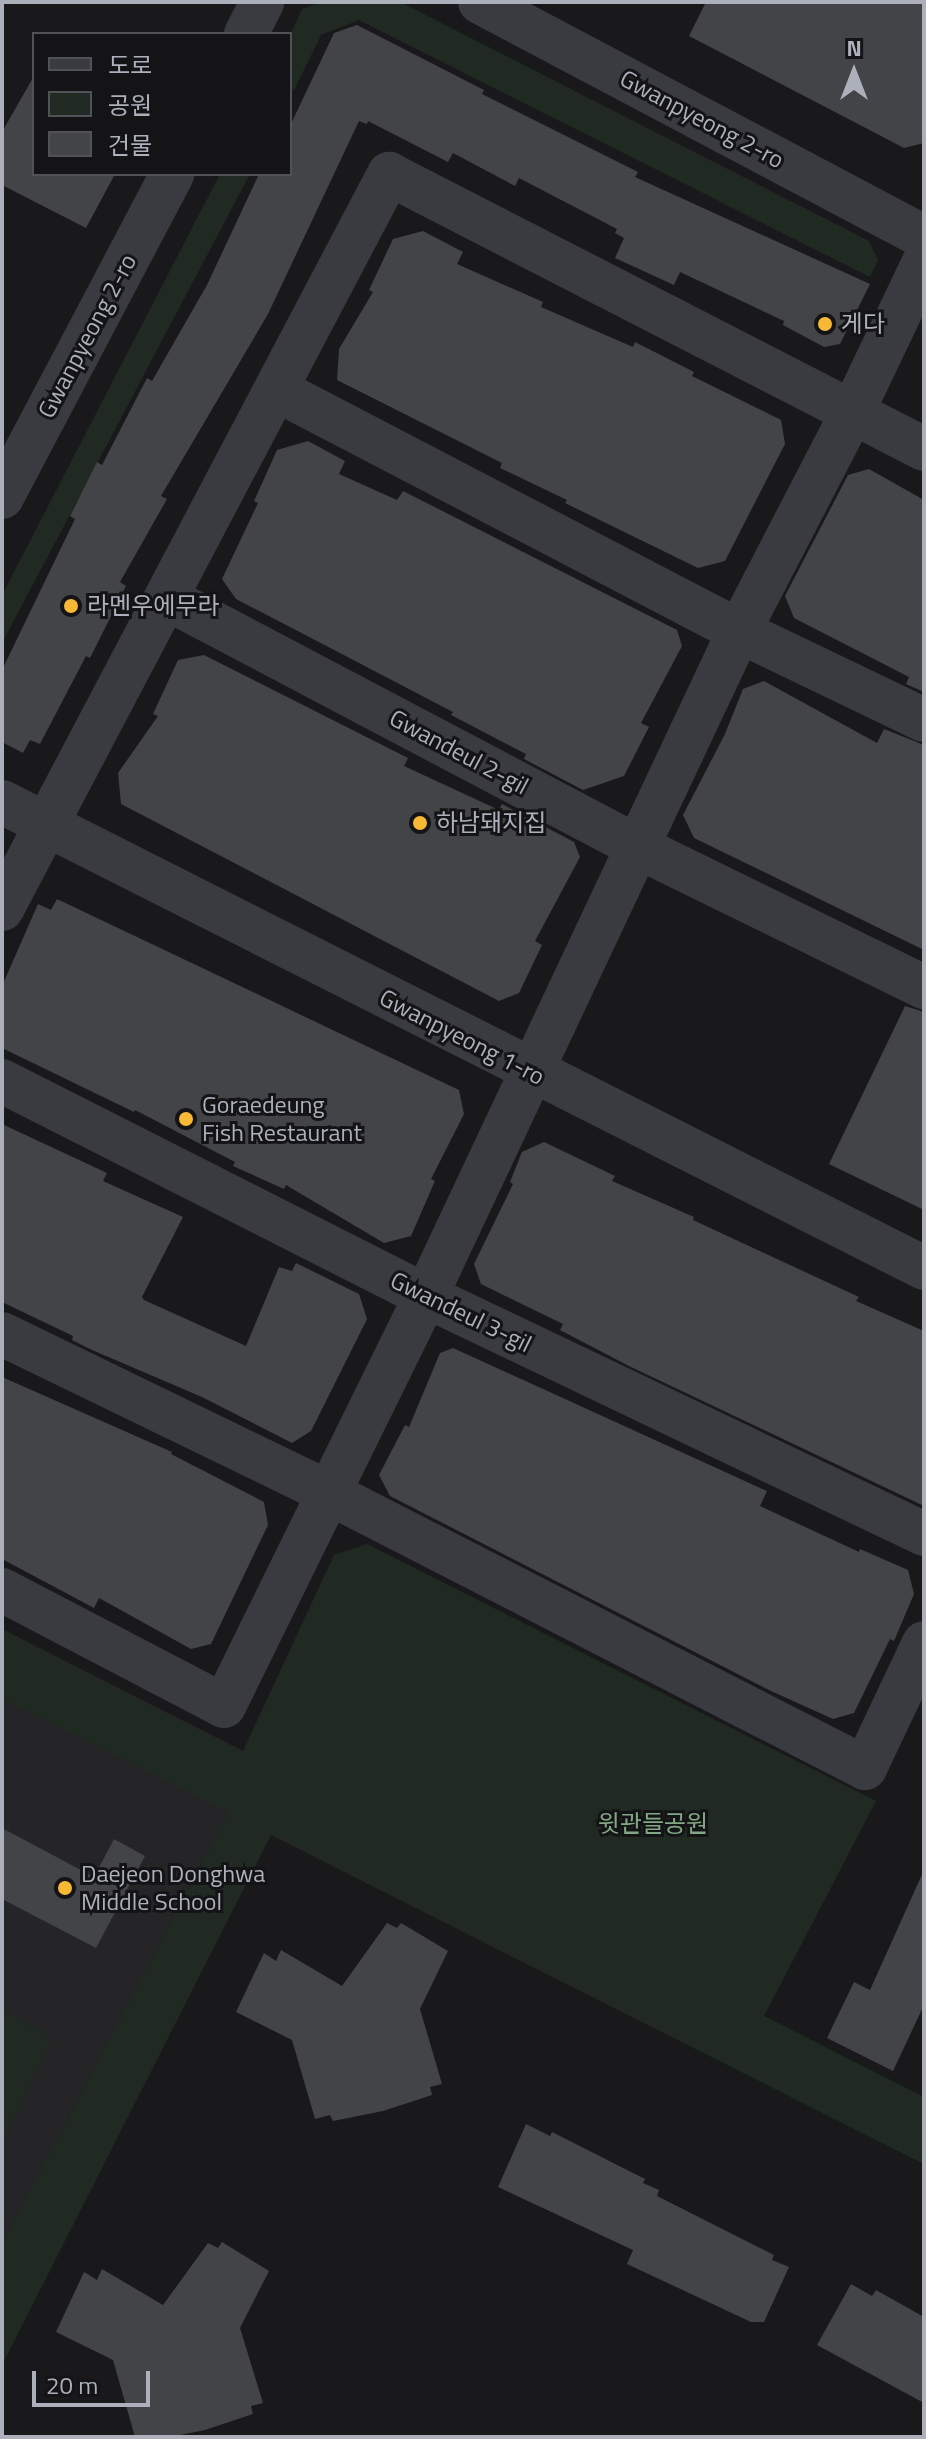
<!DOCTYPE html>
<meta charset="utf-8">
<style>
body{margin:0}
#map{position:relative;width:926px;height:2439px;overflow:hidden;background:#19191b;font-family:"Titillium Web","Noto Sans KR",sans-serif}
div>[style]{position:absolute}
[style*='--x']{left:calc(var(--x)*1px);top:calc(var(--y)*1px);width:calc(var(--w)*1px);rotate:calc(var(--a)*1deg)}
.built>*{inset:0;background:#252528}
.green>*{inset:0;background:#212a22}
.building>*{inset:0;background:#434448}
.minor>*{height:44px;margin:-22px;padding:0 22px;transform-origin:22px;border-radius:22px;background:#3a3b40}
.dots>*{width:22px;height:22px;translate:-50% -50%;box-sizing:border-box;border:4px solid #141416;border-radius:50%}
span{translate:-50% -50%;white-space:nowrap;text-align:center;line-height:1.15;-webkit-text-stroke:6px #141416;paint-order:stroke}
.street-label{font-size:24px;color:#abb0bb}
.poi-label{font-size:24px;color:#abb0bb}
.left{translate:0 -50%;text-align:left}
.park-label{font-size:24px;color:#82a784}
.frame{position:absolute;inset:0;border:4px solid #abb0bb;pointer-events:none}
.legend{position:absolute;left:32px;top:32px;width:260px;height:144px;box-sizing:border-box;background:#141416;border:2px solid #505258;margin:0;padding:10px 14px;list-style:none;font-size:24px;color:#abb0bb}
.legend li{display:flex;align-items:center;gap:16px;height:40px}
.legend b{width:40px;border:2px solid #505258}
.north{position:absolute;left:814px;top:32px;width:80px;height:80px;-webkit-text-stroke:6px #141416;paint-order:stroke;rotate:0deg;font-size:22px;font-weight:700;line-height:32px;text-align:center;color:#abb0bb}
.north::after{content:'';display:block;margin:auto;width:28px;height:36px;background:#abb0bb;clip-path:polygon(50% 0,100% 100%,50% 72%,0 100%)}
.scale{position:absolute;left:32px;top:2371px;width:118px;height:36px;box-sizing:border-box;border:4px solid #abb0bb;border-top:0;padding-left:10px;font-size:24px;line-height:28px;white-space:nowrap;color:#abb0bb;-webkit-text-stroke:6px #141416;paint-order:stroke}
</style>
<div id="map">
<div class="built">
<div style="clip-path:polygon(2px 1699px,228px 1813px,2px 2243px)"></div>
</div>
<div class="green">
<div style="clip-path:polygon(323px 2px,400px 2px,869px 241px,878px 260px,870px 277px,359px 20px,321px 35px,294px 90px,290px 88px,290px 35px,302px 9px)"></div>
<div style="clip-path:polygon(220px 174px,250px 174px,2px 643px,2px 595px)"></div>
<div style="clip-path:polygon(367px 1544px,876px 1801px,764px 2016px,924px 2097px,924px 2164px,271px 1835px,2px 2365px,2px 2243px,228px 1813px,2px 1699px,2px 1629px,243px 1751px,334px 1555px)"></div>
<div style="clip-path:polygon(2px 2010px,52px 2038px,2px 2144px)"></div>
</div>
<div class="building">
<div style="clip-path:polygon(706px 2px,924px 2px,924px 143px,904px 148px,689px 36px)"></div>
<div style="clip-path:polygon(357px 25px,484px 90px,482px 94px,638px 172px,635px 177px,870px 284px,840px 344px,824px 347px,783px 325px,784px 321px,680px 272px,674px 285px,615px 258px,624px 238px,615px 233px,617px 229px,519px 178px,515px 186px,453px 153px,448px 162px,368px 121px,367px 124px,359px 121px,268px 314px,161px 496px,167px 499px,120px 582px,126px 586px,90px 658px,86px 656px,40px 744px,30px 740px,23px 753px,2px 742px,2px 670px,75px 519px,70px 516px,97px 462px,102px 465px,147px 378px,152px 381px,207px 285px,259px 174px,290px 174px,290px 126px,334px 33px)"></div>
<div style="clip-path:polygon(34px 76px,34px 174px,115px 174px,86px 228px,2px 185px,2px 132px)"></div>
<div style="clip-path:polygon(423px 231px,463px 252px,457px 264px,543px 302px,541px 307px,633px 347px,635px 342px,694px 372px,692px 376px,781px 420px,785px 444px,725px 561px,698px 568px,565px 503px,567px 500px,500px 468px,502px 463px,337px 380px,339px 349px,373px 292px,369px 290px,393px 239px)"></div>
<div style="clip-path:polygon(308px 441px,345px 461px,339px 474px,397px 500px,403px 491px,677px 630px,682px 646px,641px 723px,649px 727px,624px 776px,583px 790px,524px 759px,526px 754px,451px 715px,453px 712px,236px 599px,222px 579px,258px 503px,254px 501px,277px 450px)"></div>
<div style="clip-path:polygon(869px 469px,924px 500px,924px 692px,906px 684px,909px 677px,794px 618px,785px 596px,848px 475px)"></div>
<div style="clip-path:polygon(204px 655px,408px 758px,404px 766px,499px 810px,502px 804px,574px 842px,580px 857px,535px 941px,542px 945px,519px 993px,499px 1001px,121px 804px,118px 773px,158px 716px,153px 714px,178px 660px)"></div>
<div style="clip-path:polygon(764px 681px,877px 743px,884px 729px,924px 745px,924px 950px,694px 838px,683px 815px,725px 734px,743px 689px)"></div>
<div style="clip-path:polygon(57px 899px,459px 1090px,464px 1114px,431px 1179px,435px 1181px,411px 1236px,384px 1243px,286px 1185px,284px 1189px,233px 1166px,235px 1162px,135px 1110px,134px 1112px,2px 1048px,2px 986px,38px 904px,51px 910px)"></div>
<div style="clip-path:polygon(905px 1006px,924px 1012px,924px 1210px,829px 1164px)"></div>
<div style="clip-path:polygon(2px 1124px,107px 1173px,103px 1181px,183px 1217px,142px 1297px,144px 1300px,246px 1346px,279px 1267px,292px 1271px,296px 1263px,359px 1294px,367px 1319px,311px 1431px,292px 1443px,202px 1397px,92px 1350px,72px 1340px,73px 1336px,2px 1302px)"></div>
<div style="clip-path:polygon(544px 1142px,615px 1176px,612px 1181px,694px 1217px,693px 1220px,859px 1297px,856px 1301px,924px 1331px,924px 1506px,629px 1366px,560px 1330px,563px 1324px,481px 1284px,474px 1264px,513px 1184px,510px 1182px,522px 1152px)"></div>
<div style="clip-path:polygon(453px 1348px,767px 1491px,760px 1506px,859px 1552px,860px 1549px,908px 1570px,914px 1594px,894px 1641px,890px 1639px,854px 1713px,833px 1719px,771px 1691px,390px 1496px,379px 1475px,405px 1425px,409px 1427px,440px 1353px)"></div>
<div style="clip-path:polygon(2px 1377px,172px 1452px,171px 1454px,264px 1502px,268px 1525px,211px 1644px,191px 1649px,99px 1598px,94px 1608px,2px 1559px)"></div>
<div style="clip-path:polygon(2px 1828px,94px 1877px,114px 1839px,145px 1856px,96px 1948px,2px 1899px)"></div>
<div style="clip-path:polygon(924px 1870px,924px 2005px,893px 2071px,827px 2038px,854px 1982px,870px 1990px)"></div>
<div style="clip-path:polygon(387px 1923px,397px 1928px,401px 1923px,448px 1951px,420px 2009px,442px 2084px,430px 2087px,432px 2095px,383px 2111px,333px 2121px,330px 2115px,315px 2119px,292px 2040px,236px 2012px,264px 1953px,276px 1961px,281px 1950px,342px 1986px)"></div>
<div style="clip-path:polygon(526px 2124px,550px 2136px,552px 2132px,645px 2179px,643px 2183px,659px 2190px,657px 2196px,774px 2255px,772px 2260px,789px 2267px,764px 2322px,751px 2322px,627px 2264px,633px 2250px,498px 2187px)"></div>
<div style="clip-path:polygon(222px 2242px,269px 2271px,240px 2328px,263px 2403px,251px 2406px,253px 2414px,205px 2430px,170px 2437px,135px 2437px,113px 2360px,56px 2332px,84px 2272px,97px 2280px,102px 2269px,163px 2305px,208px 2243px,218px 2248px)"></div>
<div style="clip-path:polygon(851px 2284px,872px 2296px,876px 2290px,924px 2317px,924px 2403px,817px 2345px)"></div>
</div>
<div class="minor">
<div style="--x:480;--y:2;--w:502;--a:27.89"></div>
<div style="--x:246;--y:34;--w:36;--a:-63"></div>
<div style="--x:277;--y:390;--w:521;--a:27.55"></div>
<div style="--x:739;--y:631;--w:205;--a:25.7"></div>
<div style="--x:2;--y:497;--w:365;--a:-62.2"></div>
<div style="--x:168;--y:599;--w:529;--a:27.82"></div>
<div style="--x:636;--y:846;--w:321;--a:26.1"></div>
<div style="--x:2;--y:802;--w:1033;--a:26.81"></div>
<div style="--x:2;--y:909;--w:831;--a:-62.23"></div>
<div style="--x:389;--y:174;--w:602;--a:27.2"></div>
<div style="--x:2;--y:1081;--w:475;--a:26.9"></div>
<div style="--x:426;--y:1296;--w:552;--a:25.54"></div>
<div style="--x:2;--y:1334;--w:366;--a:25.9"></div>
<div style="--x:331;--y:1494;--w:600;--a:27.16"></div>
<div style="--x:865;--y:1768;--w:138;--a:-64.7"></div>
<div style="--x:2;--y:1590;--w:250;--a:27.6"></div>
<div style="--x:224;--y:1706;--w:457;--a:-63.8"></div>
<div style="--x:426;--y:1296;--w:735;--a:-64.79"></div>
<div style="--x:739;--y:631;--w:246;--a:-62.6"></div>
<div style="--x:852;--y:413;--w:167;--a:-64.5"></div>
</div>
<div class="dots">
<div style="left:825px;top:324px;background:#f7b835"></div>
<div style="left:71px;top:606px;background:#f7b835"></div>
<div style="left:420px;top:823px;background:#f7b835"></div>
<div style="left:186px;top:1119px;background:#f7b835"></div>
<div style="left:65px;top:1888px;background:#f7b835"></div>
</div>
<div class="street-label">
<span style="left:702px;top:119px;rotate:28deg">Gwanpyeong 2-ro</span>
<span style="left:87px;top:336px;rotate:-62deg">Gwanpyeong 2-ro</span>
<span style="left:459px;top:752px;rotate:28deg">Gwandeul 2-gil</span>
<span style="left:462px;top:1037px;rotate:27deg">Gwanpyeong 1-ro</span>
<span style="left:461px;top:1312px;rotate:26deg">Gwandeul 3-gil</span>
</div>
<div class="poi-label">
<span class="left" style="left:841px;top:324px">게다</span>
<span class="left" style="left:87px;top:606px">라멘우에무라</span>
<span class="left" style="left:436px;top:823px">하남돼지집</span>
<span class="left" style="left:202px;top:1119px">Goraedeung<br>Fish Restaurant</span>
<span class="left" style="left:81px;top:1888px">Daejeon Donghwa<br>Middle School</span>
</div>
<div class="park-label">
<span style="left:653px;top:1824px">윗관들공원</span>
</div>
<div class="frame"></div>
<ul class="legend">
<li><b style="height:10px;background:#3a3b40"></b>도로</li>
<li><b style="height:22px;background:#212a22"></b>공원</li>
<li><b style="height:22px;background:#434448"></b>건물</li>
</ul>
<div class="north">N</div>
<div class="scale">20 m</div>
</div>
